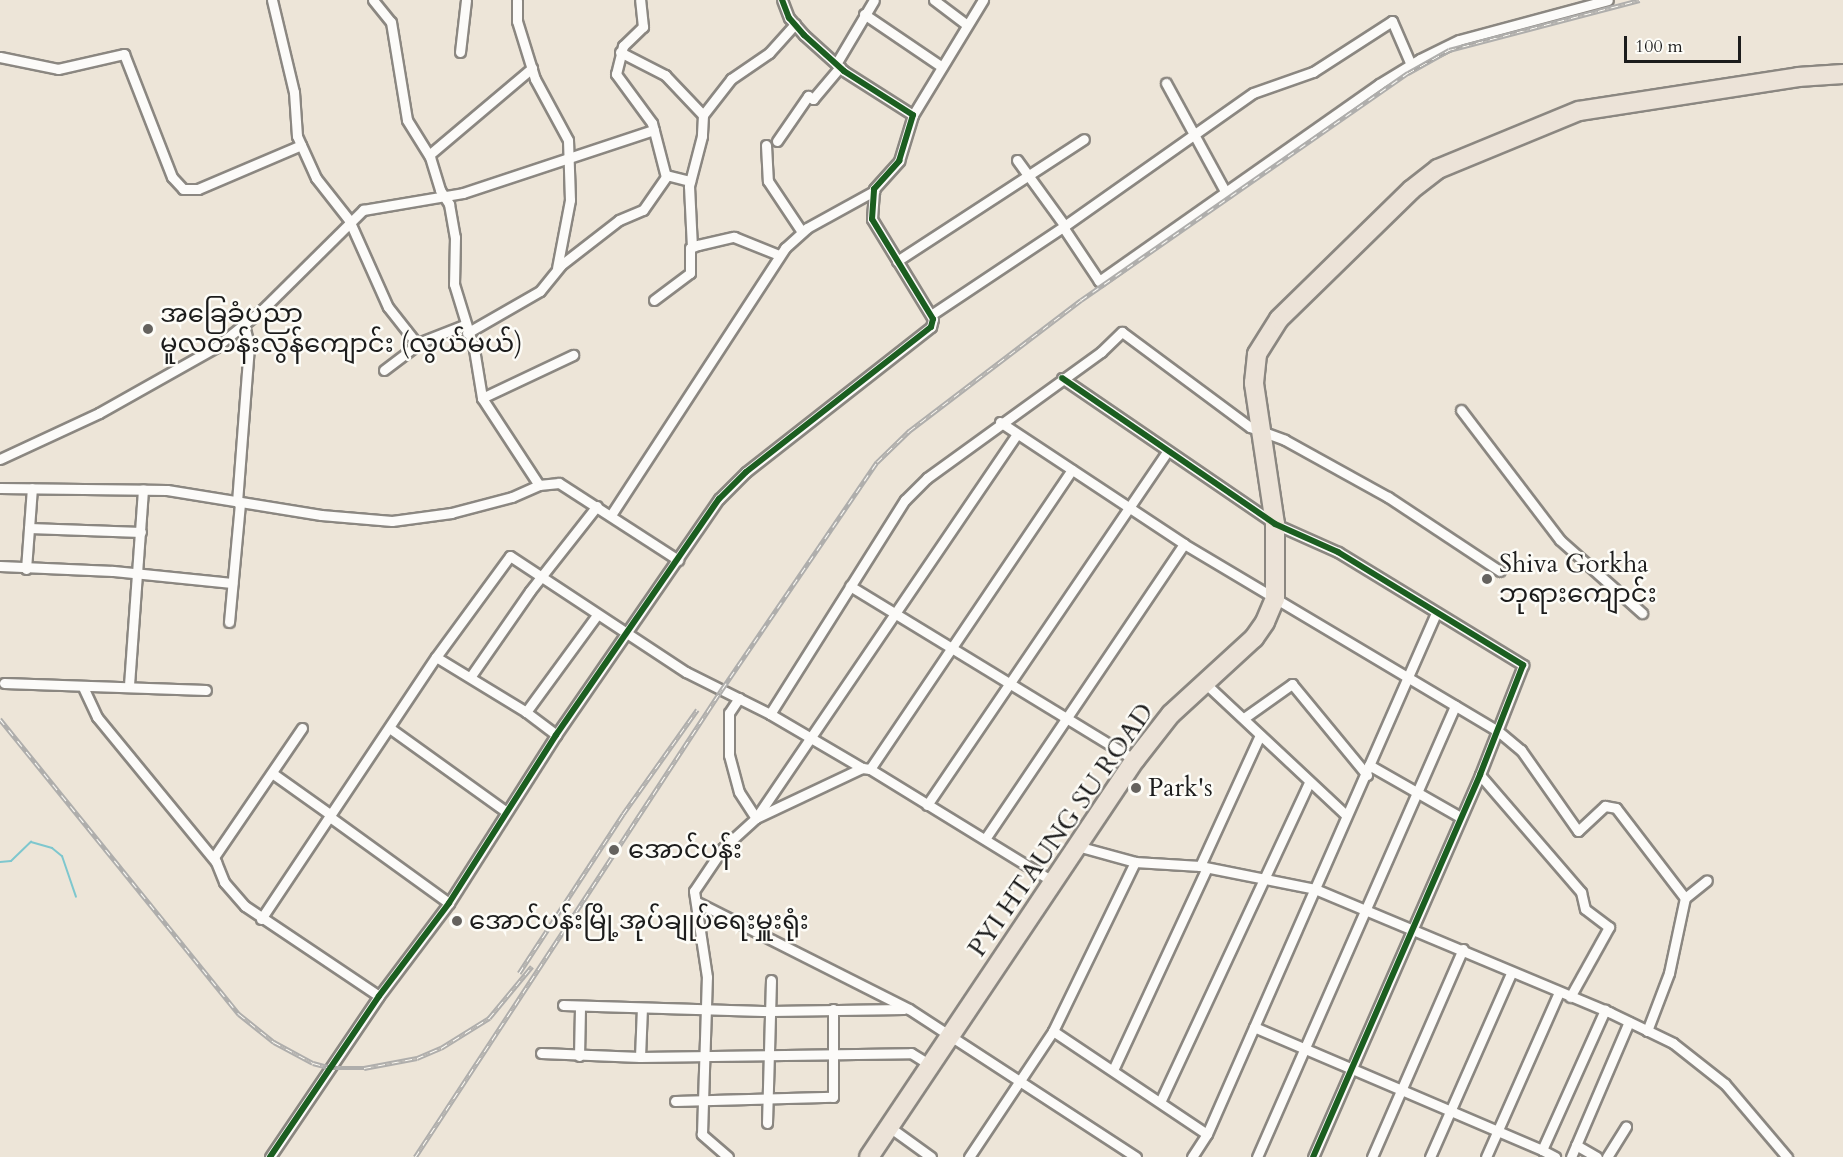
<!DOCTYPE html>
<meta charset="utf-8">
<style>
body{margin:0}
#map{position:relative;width:1843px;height:1157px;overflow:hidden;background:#ede5d8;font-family:Cardo,"Noto Sans Myanmar",serif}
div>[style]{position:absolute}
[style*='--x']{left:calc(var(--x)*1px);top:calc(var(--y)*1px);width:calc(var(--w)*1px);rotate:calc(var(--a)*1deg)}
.stream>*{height:2px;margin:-1px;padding:0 1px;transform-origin:1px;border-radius:1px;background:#7ec7ce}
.roads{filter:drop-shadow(2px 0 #8b8781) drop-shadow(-2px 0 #8b8781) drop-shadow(0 2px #8b8781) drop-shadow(0 -2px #8b8781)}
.street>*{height:9px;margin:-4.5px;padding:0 4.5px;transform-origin:4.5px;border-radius:4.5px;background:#fcfbf9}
.highway>*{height:18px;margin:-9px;padding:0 9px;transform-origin:9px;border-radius:9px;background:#ece3d8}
.rail>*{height:4.5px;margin-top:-2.25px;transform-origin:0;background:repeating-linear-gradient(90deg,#fdfcf7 0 7px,#afaeac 0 14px);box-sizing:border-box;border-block:2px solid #afaeac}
.cycleway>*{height:6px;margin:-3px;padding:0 3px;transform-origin:3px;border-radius:3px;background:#1b5e20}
.dots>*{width:16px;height:16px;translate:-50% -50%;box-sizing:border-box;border:3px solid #fdfcf7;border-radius:50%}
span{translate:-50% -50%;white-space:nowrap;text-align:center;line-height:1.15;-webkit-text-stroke:5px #fdfcf7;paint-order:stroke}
.poi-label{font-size:26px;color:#1c1c1c}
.left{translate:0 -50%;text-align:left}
.street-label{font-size:26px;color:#1c1c1c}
.scale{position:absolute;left:1624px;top:36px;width:117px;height:27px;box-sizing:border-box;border:3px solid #1c1c1c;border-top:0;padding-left:8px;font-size:18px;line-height:21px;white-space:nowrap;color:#1c1c1c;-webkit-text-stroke:4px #fdfcf7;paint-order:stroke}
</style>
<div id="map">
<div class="stream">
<div style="--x:0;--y:862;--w:11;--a:-5"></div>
<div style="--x:11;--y:861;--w:28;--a:-44"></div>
<div style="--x:31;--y:842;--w:22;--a:16"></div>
<div style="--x:52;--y:848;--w:13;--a:39"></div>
<div style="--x:62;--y:856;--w:43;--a:71.1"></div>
</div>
<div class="roads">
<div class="street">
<div style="--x:272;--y:0;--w:95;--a:76.6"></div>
<div style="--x:294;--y:92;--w:44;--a:86.1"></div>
<div style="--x:297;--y:136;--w:46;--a:65.7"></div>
<div style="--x:316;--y:178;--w:53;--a:51.8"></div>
<div style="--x:349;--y:220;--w:95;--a:65.9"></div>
<div style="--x:388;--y:307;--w:48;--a:51.7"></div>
<div style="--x:373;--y:0;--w:28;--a:51"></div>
<div style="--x:391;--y:22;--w:99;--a:80.7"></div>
<div style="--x:407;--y:120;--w:44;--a:58.1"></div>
<div style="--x:430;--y:157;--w:34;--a:73"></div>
<div style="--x:440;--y:190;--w:17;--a:57"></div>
<div style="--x:449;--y:204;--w:34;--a:80"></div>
<div style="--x:455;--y:237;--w:47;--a:91.2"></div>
<div style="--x:454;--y:284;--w:68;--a:72.9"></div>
<div style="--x:474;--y:349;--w:50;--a:80.7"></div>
<div style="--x:482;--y:398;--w:104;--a:56.8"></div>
<div style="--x:517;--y:0;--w:21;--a:90"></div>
<div style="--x:517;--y:21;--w:61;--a:72.8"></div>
<div style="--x:535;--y:79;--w:69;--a:61.6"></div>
<div style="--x:568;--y:140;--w:60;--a:88.1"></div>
<div style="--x:570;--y:200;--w:69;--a:100.8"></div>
<div style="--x:934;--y:0;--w:40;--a:37"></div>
<div style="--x:864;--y:14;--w:94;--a:34.2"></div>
<div style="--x:460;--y:52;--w:52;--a:-83.4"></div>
<div style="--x:620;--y:52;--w:51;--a:27.1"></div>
<div style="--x:665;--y:75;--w:55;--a:46.5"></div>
<div style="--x:703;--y:115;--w:21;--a:93"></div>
<div style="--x:702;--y:136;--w:52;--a:104.6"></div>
<div style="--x:689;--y:186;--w:61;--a:87.2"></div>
<div style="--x:0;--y:57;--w:59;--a:11.7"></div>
<div style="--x:58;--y:69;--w:68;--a:-12.8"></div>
<div style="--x:124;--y:54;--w:132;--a:68.7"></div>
<div style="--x:172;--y:177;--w:16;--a:47"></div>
<div style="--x:183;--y:189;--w:15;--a:0"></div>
<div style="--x:198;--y:189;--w:112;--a:-23.1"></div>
<div style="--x:836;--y:64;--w:74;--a:-59.3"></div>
<div style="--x:1166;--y:83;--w:125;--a:61.4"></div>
<div style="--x:703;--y:115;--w:46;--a:-52.1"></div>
<div style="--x:731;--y:79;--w:46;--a:-34.4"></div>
<div style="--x:769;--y:53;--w:39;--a:-48"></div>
<div style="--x:913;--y:115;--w:135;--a:-58.7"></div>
<div style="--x:777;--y:141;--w:55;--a:-55.4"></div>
<div style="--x:808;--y:96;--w:6;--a:31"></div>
<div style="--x:813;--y:99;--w:42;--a:-49.8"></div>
<div style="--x:766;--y:145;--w:36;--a:87"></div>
<div style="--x:768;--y:181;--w:61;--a:56.3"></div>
<div style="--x:429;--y:155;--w:135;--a:-40.2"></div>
<div style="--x:1017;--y:160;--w:82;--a:54"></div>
<div style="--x:666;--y:175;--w:25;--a:14"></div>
<div style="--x:1063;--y:227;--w:232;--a:-35.2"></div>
<div style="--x:1253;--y:93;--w:64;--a:-19.3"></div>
<div style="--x:1313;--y:72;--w:94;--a:-32.8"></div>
<div style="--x:1392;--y:21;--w:48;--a:66.6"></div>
<div style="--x:897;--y:261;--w:223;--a:-33.1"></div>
<div style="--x:654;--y:300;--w:45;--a:-36.9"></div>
<div style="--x:690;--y:273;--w:25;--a:-90"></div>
<div style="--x:690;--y:248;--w:9;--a:-21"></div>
<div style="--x:698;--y:245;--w:37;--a:-13"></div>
<div style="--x:734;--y:237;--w:48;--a:21.8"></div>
<div style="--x:931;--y:315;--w:159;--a:-33.7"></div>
<div style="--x:1063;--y:227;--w:65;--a:56.3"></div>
<div style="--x:1099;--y:281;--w:342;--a:-35.1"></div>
<div style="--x:1379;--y:84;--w:48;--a:-31.4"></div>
<div style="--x:1420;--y:59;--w:43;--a:-26"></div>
<div style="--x:1459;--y:40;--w:154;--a:-15"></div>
<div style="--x:467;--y:333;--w:84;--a:-29.9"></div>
<div style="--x:540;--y:291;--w:33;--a:-51"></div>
<div style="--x:561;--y:265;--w:73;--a:-37.8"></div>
<div style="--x:619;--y:220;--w:26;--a:-23"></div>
<div style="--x:643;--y:210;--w:40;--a:-55.1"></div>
<div style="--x:666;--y:177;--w:56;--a:-104.5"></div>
<div style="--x:652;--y:123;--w:61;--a:-126.3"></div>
<div style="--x:616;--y:74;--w:29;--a:-76"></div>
<div style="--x:623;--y:46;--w:28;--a:-44"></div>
<div style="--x:643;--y:27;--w:27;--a:-96"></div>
<div style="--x:384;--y:370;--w:46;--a:-37.1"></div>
<div style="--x:421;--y:342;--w:46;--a:-21.6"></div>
<div style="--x:1062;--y:378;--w:258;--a:34.4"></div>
<div style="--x:1275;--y:524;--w:69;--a:24"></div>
<div style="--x:1338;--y:552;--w:217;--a:31.4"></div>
<div style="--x:1523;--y:665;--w:118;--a:111.4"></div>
<div style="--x:1480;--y:775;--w:417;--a:113.6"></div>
<div style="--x:482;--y:398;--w:101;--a:-25.3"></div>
<div style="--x:1461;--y:410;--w:163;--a:52.7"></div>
<div style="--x:1560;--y:540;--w:110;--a:41.7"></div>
<div style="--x:1000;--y:422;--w:221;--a:33.5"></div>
<div style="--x:1184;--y:544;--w:365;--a:30.8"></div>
<div style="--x:1498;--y:731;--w:30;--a:40"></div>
<div style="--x:1521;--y:750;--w:99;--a:54.9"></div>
<div style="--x:1578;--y:831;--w:37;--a:-43"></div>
<div style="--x:1605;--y:806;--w:11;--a:10"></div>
<div style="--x:1616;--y:808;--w:113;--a:52.5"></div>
<div style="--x:0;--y:459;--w:109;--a:-24.9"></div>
<div style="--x:99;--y:413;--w:134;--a:-29.4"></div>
<div style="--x:216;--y:347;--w:60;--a:-39"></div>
<div style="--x:263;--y:309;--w:141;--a:-44.7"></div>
<div style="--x:363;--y:210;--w:101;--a:-9.6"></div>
<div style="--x:463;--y:193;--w:201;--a:-18.3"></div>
<div style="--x:0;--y:488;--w:167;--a:0.7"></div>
<div style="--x:167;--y:490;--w:156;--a:9.2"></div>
<div style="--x:321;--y:515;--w:71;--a:4.8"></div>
<div style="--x:392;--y:521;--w:60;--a:-7.7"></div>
<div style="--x:451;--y:513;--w:63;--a:-14.7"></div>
<div style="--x:512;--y:497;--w:30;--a:-24"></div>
<div style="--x:539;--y:485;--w:20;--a:-6"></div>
<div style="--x:559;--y:483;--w:142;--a:32.9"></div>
<div style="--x:237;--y:502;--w:157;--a:-85.6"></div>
<div style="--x:249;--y:345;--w:21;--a:-104"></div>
<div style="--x:611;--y:515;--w:319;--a:-56.9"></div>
<div style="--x:785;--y:248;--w:30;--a:-42"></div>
<div style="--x:807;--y:228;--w:77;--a:-28.9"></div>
<div style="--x:29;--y:528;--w:112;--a:2"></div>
<div style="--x:0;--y:566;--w:113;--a:2.5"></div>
<div style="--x:113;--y:571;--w:120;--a:5.8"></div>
<div style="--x:26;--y:569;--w:81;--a:-85.8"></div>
<div style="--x:850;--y:586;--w:334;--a:31.4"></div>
<div style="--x:229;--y:622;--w:120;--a:-84.7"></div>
<div style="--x:436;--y:657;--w:125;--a:-53.8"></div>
<div style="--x:510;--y:556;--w:211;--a:33.4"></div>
<div style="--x:686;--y:672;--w:94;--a:26.6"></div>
<div style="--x:770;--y:714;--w:107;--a:30.4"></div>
<div style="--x:862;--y:768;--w:8;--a:7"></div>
<div style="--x:870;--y:769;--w:216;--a:31.6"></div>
<div style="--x:471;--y:676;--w:103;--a:-55.2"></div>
<div style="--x:530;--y:591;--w:108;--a:-51.8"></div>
<div style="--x:4;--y:683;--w:202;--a:2"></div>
<div style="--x:1206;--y:684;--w:192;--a:43.1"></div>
<div style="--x:129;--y:685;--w:196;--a:-85.9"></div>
<div style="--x:83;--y:687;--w:33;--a:65"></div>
<div style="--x:97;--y:717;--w:188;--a:50.6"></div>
<div style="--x:739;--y:698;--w:18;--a:124"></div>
<div style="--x:729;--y:713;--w:42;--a:90"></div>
<div style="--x:729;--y:755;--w:38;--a:75"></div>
<div style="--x:739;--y:792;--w:31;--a:57"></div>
<div style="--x:756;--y:818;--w:464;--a:-55.8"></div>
<div style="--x:526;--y:712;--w:120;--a:-53.8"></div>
<div style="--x:770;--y:714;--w:253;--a:-57.8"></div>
<div style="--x:905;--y:500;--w:31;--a:-45"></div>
<div style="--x:927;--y:478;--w:215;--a:-35.9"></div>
<div style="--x:1101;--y:352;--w:29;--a:-44"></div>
<div style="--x:1122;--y:332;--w:159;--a:36.6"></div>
<div style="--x:1250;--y:427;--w:37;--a:20"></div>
<div style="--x:1285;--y:440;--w:118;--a:29"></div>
<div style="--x:1388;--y:497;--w:134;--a:33.5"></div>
<div style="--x:1244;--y:718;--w:59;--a:-35.3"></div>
<div style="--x:1292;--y:684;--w:118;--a:50.5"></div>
<div style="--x:302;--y:728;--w:156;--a:124.3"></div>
<div style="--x:214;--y:857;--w:27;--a:68"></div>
<div style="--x:224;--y:882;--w:32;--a:49"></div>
<div style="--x:245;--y:906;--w:161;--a:33.9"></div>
<div style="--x:391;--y:729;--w:140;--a:35.7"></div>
<div style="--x:1369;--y:765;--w:105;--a:29.7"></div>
<div style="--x:870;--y:769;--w:361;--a:-56"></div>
<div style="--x:272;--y:773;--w:72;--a:35.4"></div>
<div style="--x:1480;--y:775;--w:155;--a:49.2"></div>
<div style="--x:1581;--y:892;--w:17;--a:77"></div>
<div style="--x:1585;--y:909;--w:30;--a:37"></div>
<div style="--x:1609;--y:927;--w:80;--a:119.1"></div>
<div style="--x:927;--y:805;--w:428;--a:-55.8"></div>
<div style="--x:330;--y:817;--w:147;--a:35.9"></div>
<div style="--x:985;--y:839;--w:356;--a:-56"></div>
<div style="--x:1077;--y:846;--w:60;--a:15.4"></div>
<div style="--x:1135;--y:862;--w:65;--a:3.5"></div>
<div style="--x:1200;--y:866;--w:117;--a:11.3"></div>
<div style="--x:1315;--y:889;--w:319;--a:22.7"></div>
<div style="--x:1609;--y:1012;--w:71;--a:25.8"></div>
<div style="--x:1673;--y:1043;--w:66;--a:38.3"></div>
<div style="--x:1725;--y:1084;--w:96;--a:49.7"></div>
<div style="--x:1200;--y:866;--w:144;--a:-65.4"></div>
<div style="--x:697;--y:902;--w:237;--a:26.8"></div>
<div style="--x:909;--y:1009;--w:271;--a:33.1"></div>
<div style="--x:261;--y:919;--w:315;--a:-56.3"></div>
<div style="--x:436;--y:657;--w:105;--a:31.4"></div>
<div style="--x:526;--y:712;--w:38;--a:37"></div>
<div style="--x:563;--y:1005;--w:208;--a:1.7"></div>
<div style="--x:771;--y:1011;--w:133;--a:-0.9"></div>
<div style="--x:1254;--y:1027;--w:313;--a:23.1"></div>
<div style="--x:1542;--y:1150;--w:154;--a:-65.8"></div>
<div style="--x:1053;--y:1031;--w:185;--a:33.8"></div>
<div style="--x:1647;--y:1031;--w:62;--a:-69.2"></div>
<div style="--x:1669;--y:973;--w:77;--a:-78"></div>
<div style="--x:1685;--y:898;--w:28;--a:-39"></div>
<div style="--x:541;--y:1053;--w:99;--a:2.3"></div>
<div style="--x:640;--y:1057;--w:271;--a:-0.8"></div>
<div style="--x:911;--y:1053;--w:22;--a:32"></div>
<div style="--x:579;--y:1056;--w:47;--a:-88.8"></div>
<div style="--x:640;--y:1057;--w:49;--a:-87.7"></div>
<div style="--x:1113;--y:1070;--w:221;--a:-65.1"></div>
<div style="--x:1161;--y:1100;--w:351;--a:-65"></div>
<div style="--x:675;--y:1101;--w:158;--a:-1.5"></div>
<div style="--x:833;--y:1097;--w:88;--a:-90"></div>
<div style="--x:767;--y:1123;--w:143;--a:-88.4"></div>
<div style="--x:888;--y:1126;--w:53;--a:35.8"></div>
<div style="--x:1576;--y:1145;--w:24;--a:30"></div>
<div style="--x:1542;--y:1150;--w:15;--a:28"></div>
<div style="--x:270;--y:1157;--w:194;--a:-55.9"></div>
<div style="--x:379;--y:996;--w:116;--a:-53"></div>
<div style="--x:449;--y:903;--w:199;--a:-57.5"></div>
<div style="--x:556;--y:735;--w:287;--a:-55.4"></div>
<div style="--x:719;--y:499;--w:38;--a:-45"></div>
<div style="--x:746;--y:472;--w:235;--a:-38.1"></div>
<div style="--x:931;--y:327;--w:8;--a:-76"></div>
<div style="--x:933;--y:319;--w:117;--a:-121.4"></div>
<div style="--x:872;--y:219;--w:30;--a:-86"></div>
<div style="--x:874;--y:189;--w:38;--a:-48"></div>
<div style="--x:899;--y:161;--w:48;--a:-73.1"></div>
<div style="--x:913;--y:115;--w:82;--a:-147.5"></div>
<div style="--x:844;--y:71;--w:54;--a:-138"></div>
<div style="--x:804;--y:35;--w:23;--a:-131"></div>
<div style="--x:789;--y:18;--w:19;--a:-111"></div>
<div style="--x:728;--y:1157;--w:35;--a:-139"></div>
<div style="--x:702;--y:1134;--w:157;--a:-88.2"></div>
<div style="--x:707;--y:977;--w:87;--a:-98.6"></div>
<div style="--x:694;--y:891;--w:52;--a:-56"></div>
<div style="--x:723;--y:848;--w:45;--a:-42.3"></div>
<div style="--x:756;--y:818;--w:117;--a:-25.3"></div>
<div style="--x:969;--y:1157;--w:151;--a:-56.3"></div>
<div style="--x:1053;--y:1031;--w:188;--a:-64.1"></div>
<div style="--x:1192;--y:1157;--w:27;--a:-57"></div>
<div style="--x:1207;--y:1134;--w:569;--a:-66.27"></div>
<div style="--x:1257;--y:1157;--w:493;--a:-66.3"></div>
<div style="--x:1372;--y:1157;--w:227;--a:-66.4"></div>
<div style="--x:1430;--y:1157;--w:201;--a:-66.2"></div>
<div style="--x:1486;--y:1157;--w:180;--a:-66.1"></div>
<div style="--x:1571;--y:1157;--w:147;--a:-66.8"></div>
<div style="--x:1607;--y:1157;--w:36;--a:-58"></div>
</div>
<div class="highway">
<div style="--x:869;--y:1157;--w:478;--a:-56.2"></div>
<div style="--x:1135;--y:760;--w:58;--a:-52"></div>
<div style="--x:1171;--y:714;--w:113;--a:-42.5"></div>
<div style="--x:1254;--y:638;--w:19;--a:-55"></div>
<div style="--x:1265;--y:622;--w:25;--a:-67"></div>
<div style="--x:1275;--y:599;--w:75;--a:-90"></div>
<div style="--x:1275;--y:524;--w:143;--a:-98.5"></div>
<div style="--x:1254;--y:383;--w:29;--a:-84"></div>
<div style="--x:1257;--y:354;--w:41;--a:-57.8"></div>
<div style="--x:1279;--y:319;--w:185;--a:-44.3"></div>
<div style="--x:1411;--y:190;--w:34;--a:-38"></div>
<div style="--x:1438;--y:169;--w:152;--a:-22.4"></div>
<div style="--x:1579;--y:111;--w:222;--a:-8.8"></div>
<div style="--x:1798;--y:77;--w:45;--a:-3.8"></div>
</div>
</div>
<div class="rail">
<div style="--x:0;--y:719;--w:380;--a:51"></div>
<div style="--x:239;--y:1014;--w:45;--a:38.7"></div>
<div style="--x:274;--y:1042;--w:44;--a:28.3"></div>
<div style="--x:313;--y:1063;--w:20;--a:15"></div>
<div style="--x:332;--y:1068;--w:32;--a:0"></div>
<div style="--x:364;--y:1068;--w:54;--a:-10.7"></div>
<div style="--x:417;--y:1058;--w:26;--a:-23"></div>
<div style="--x:441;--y:1048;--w:57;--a:-32"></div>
<div style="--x:489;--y:1018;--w:67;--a:-50.4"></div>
<div style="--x:519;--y:973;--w:190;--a:-56.8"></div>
<div style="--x:623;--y:814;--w:128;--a:-54.6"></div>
<div style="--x:415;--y:1157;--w:560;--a:-56.74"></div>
<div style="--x:722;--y:689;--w:275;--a:-55.7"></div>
<div style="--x:877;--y:462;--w:45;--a:-44.1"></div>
<div style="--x:909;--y:431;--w:216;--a:-37.3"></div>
<div style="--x:1081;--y:300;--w:398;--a:-34.8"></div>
<div style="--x:1408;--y:73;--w:47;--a:-29.3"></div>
<div style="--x:1449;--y:50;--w:197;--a:-14.7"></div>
</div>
<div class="cycleway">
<div style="--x:1062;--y:378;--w:258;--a:34.4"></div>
<div style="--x:1275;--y:524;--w:69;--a:24"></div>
<div style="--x:1338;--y:552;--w:217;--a:31.4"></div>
<div style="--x:1523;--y:665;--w:118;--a:111.4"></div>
<div style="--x:1480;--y:775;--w:417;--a:113.6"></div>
<div style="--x:270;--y:1157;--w:194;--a:-55.9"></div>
<div style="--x:379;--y:996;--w:116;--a:-53"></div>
<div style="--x:449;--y:903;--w:199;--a:-57.5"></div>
<div style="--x:556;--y:735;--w:287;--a:-55.4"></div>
<div style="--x:719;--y:499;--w:38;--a:-45"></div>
<div style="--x:746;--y:472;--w:235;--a:-38.1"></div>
<div style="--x:931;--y:327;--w:8;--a:-76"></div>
<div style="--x:933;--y:319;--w:117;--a:-121.4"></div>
<div style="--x:872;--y:219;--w:30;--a:-86"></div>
<div style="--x:874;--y:189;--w:38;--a:-48"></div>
<div style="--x:899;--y:161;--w:48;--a:-73.1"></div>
<div style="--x:913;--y:115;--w:82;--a:-147.5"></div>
<div style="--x:844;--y:71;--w:54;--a:-138"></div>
<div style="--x:804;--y:35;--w:23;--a:-131"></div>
<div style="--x:789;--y:18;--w:19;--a:-111"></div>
</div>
<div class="dots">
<div style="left:148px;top:329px;background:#65625e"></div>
<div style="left:1487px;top:579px;background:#65625e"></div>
<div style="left:1136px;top:788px;background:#65625e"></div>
<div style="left:614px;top:850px;background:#65625e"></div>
<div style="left:457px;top:921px;background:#65625e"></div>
</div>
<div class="poi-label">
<span class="left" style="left:160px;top:329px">အခြေခံပညာ<br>မူလတန်းလွန်ကျောင်း (လွယ်မယ်)</span>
<span class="left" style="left:1499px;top:579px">Shiva Gorkha<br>ဘုရားကျောင်း</span>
<span class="left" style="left:1148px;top:788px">Park's</span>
<span class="left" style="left:628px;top:850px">အောင်ပန်း</span>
<span class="left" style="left:469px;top:921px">အောင်ပန်းမြို့အုပ်ချုပ်ရေးမှူးရုံး</span>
</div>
<div class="street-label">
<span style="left:1061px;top:830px;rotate:-55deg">PYI HTAUNG SU ROAD</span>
</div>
<div class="scale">100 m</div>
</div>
